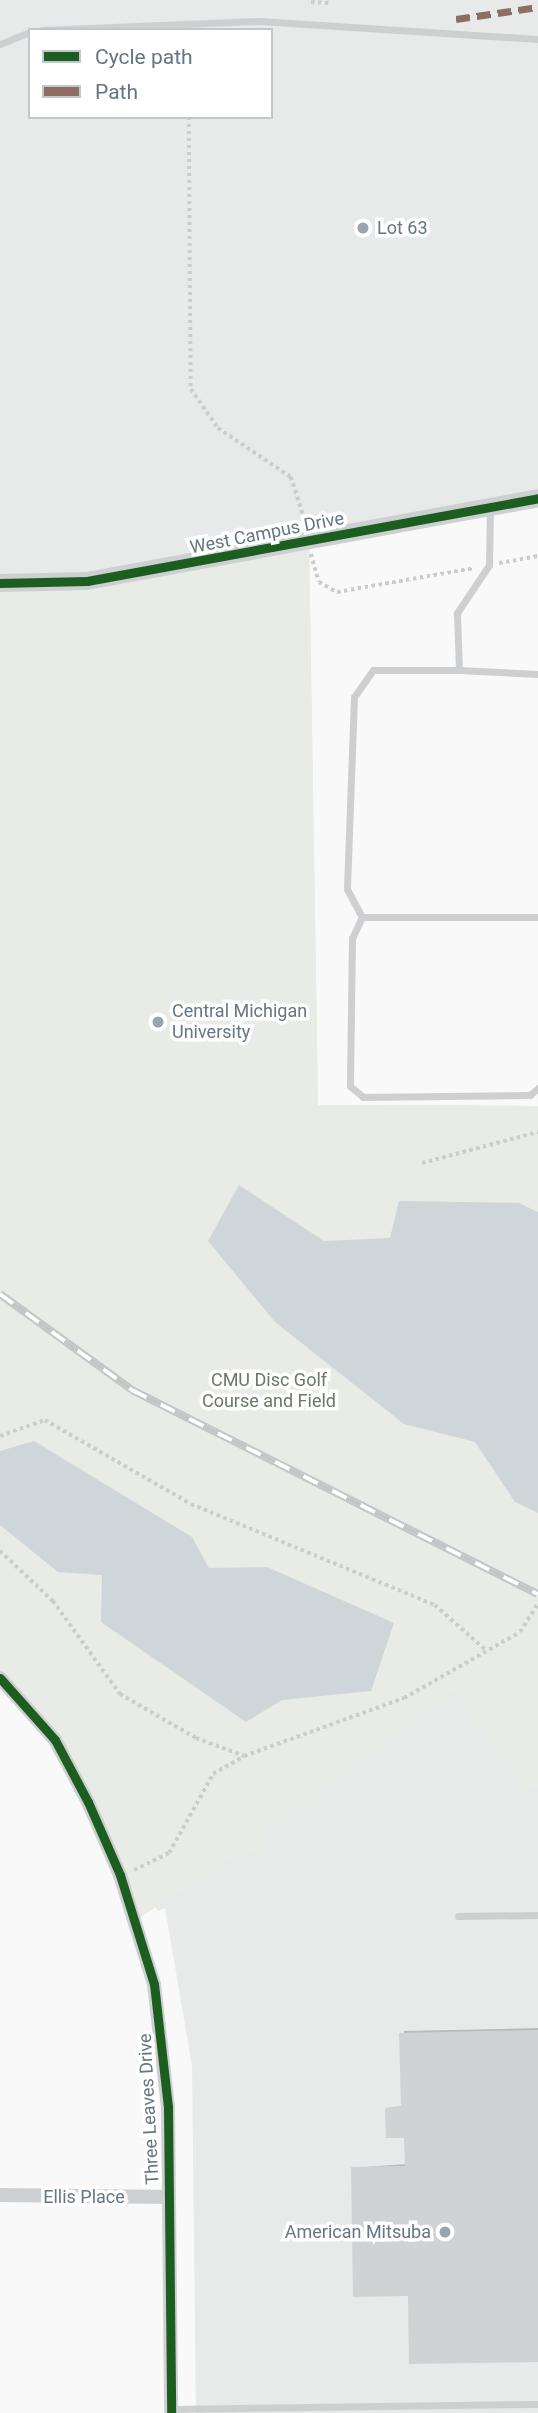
<!DOCTYPE html>
<style>
body{margin:0}
#map{position:relative;width:538px;height:2413px;overflow:hidden;background:#f9f9f9;font-family:Roboto,sans-serif}
div>[style]{position:absolute}
[style*='--x']{left:calc(var(--x)*1px);top:calc(var(--y)*1px);width:calc(var(--w)*1px);rotate:calc(var(--a)*1deg)}
.built>*{inset:0;background:#e8e9e9}
.green>*{inset:0;background:#e8ebe6}
.water>*{inset:0;background:#ced6d9}
.shadow>*{inset:0;background:#0003}
.building>*{inset:0;background:#d0d2d3}
.path>*{height:3.5px;margin-top:-1.75px;transform-origin:0;background:repeating-linear-gradient(90deg,#cbcccd 0 3.5px,transparent 0 7px)}
.service>*{height:7px;margin:-3.5px;padding:0 3.5px;transform-origin:3.5px;border-radius:3.5px;background:#cecfd0}
.minor>*{height:14px;margin:-7px;padding:0 7px;transform-origin:7px;border-radius:7px;background:#cecfd0}
.tertiary>*{height:18px;margin:-9px;padding:0 9px;transform-origin:9px;border-radius:9px;background:#cecfd0}
.rail>*{height:8px;margin-top:-4px;transform-origin:0;background:repeating-linear-gradient(90deg,#fff 0 16px,#c3c5c6 0 32px);box-sizing:border-box;border-block:2px solid #c3c5c6}
.quiet>*{height:7px;margin-top:-3.5px;transform-origin:0;background:repeating-linear-gradient(90deg,#8d6e63 0 14px,transparent 0 21px)}
.cycleway>*{height:9px;margin:-4.5px;padding:0 4.5px;transform-origin:4.5px;border-radius:4.5px;background:#1b5e20}
.dots>*{width:19px;height:19px;translate:-50% -50%;box-sizing:border-box;border:4px solid #fff;border-radius:50%}
span{translate:-50% -50%;white-space:nowrap;text-align:center;line-height:1.15;-webkit-text-stroke:7px #fff;paint-order:stroke}
.poi-label{font-size:18px;color:#657683}
.left{translate:0 -50%;text-align:left}
.right{translate:-100% -50%;text-align:right}
.street-label{font-size:18px;color:#657683}
.park-label{font-size:18px;color:#687a64}
.legend{position:absolute;left:28px;top:28px;width:245px;height:91px;box-sizing:border-box;background:#fff;border:2px solid #c1c8cd;margin:0;padding:9px 12px;list-style:none;font-size:21px;color:#657683}
.legend li{display:flex;align-items:center;gap:14px;height:35px}
.legend b{width:35px;border:2px solid #c1c8cd}
</style>
<div id="map">
<div class="built">
<div style="clip-path:polygon(evenodd,0 0,538px 0,538px 498px,309px 541px,318px 1105px,538px 1106px,538px 2413px,196px 2413px,192px 2066px,165px 1908px,158px 1911px,55px 1740px,0 1678px,0 0,30px 30px,271px 30px,271px 117px,30px 117px,30px 30px)"></div>
</div>
<div class="green">
<div style="clip-path:polygon(309px 541px,318px 1105px,538px 1106px,538px 1787px,524px 1787px,453px 1691px,267px 1830px,262px 1852px,235px 1856px,136px 1920px,55px 1740px,0 1678px,0 580px,69px 581px)"></div>
</div>
<div class="water">
<div style="clip-path:polygon(239px 1185px,324px 1241px,390px 1238px,399px 1201px,519px 1203px,538px 1212px,538px 1513px,515px 1502px,475px 1442px,404px 1424px,275px 1322px,208px 1241px)"></div>
<div style="clip-path:polygon(34px 1441px,192px 1537px,209px 1568px,267px 1567px,394px 1623px,371px 1691px,282px 1700px,246px 1722px,101px 1622px,102px 1575px,58px 1572px,0 1525px,0 1451px)"></div>
</div>
<div class="shadow">
<div style="clip-path:polygon(538px 2028px,538px 2360px,409px 2294px,352px 2168px,406px 2164px,406px 2136px,387px 2108px,403px 2106px,404px 2031px)"></div>
</div>
<div class="building">
<div style="clip-path:polygon(538px 2030px,538px 2362px,409px 2364px,408px 2296px,353px 2297px,351px 2167px,405px 2166px,404px 2138px,386px 2138px,385px 2108px,401px 2107px,399px 2033px)"></div>
</div>
<div class="path">
<div style="--x:311;--y:2;--w:19;--a:3"></div>
<div style="--x:189;--y:117;--w:272;--a:89.6"></div>
<div style="--x:191;--y:389;--w:47;--a:55.3"></div>
<div style="--x:218;--y:428;--w:88;--a:33.9"></div>
<div style="--x:291;--y:477;--w:49;--a:72.3"></div>
<div style="--x:311;--y:554;--w:29;--a:74"></div>
<div style="--x:319;--y:582;--w:21;--a:29"></div>
<div style="--x:337;--y:592;--w:139;--a:-9.9"></div>
<div style="--x:499;--y:563;--w:40;--a:-10"></div>
<div style="--x:422;--y:1163;--w:120;--a:-15"></div>
<div style="--x:0;--y:1436;--w:48;--a:-19.6"></div>
<div style="--x:45;--y:1420;--w:168;--a:29.9"></div>
<div style="--x:191;--y:1504;--w:264;--a:22.5"></div>
<div style="--x:435;--y:1605;--w:69;--a:41.5"></div>
<div style="--x:0;--y:1551;--w:73;--a:43.3"></div>
<div style="--x:53;--y:1601;--w:115;--a:54.2"></div>
<div style="--x:120;--y:1694;--w:88;--a:30.1"></div>
<div style="--x:196;--y:1738;--w:51;--a:20.6"></div>
<div style="--x:134;--y:1870;--w:39;--a:-26"></div>
<div style="--x:169;--y:1853;--w:90;--a:-60.9"></div>
<div style="--x:213;--y:1774;--w:36;--a:-30"></div>
<div style="--x:244;--y:1756;--w:170;--a:-19.9"></div>
<div style="--x:404;--y:1698;--w:133;--a:-29.6"></div>
<div style="--x:520;--y:1632;--w:34;--a:-58"></div>
</div>
<div class="service">
<div style="--x:42;--y:30;--w:217;--a:-2.4"></div>
<div style="--x:259;--y:21;--w:280;--a:3.7"></div>
<div style="--x:0;--y:44;--w:32;--a:-22"></div>
<div style="--x:490;--y:508;--w:57;--a:91"></div>
<div style="--x:489;--y:565;--w:58;--a:123.7"></div>
<div style="--x:457;--y:613;--w:57;--a:88"></div>
<div style="--x:459;--y:670;--w:86;--a:180"></div>
<div style="--x:373;--y:670;--w:33;--a:125"></div>
<div style="--x:354;--y:697;--w:192;--a:92.1"></div>
<div style="--x:347;--y:889;--w:32;--a:62"></div>
<div style="--x:362;--y:917;--w:176;--a:0"></div>
<div style="--x:459;--y:670;--w:79;--a:2.9"></div>
<div style="--x:362;--y:917;--w:23;--a:115"></div>
<div style="--x:352;--y:938;--w:148;--a:90.8"></div>
<div style="--x:350;--y:1086;--w:17;--a:40"></div>
<div style="--x:363;--y:1097;--w:167;--a:-0.7"></div>
<div style="--x:530;--y:1095;--w:11;--a:-41"></div>
<div style="--x:458;--y:1916;--w:80;--a:-0.7"></div>
<div style="--x:171;--y:2409;--w:367;--a:-0.8"></div>
</div>
<div class="minor">
<div style="--x:0;--y:1678;--w:83;--a:48.4"></div>
<div style="--x:55;--y:1740;--w:70;--a:62"></div>
<div style="--x:88;--y:1802;--w:80;--a:66.3"></div>
<div style="--x:120;--y:1875;--w:114;--a:72.7"></div>
<div style="--x:154;--y:1984;--w:124;--a:83.5"></div>
<div style="--x:168;--y:2107;--w:306;--a:89.4"></div>
<div style="--x:0;--y:2195;--w:169;--a:0.7"></div>
</div>
<div class="tertiary">
<div style="--x:0;--y:583;--w:87;--a:-1.3"></div>
<div style="--x:87;--y:581;--w:459;--a:-10.4"></div>
</div>
<div class="rail">
<div style="--x:0;--y:1294;--w:163;--a:36"></div>
<div style="--x:132;--y:1390;--w:454;--a:26.7"></div>
</div>
<div class="quiet">
<div style="--x:456;--y:19;--w:83;--a:-8.3"></div>
</div>
<div class="cycleway">
<div style="--x:0;--y:583;--w:87;--a:-1.3"></div>
<div style="--x:87;--y:581;--w:459;--a:-10.4"></div>
<div style="--x:0;--y:1678;--w:83;--a:48.4"></div>
<div style="--x:55;--y:1740;--w:70;--a:62"></div>
<div style="--x:88;--y:1802;--w:80;--a:66.3"></div>
<div style="--x:120;--y:1875;--w:114;--a:72.7"></div>
<div style="--x:154;--y:1984;--w:124;--a:83.5"></div>
<div style="--x:168;--y:2107;--w:306;--a:89.4"></div>
</div>
<div class="dots">
<div style="left:363px;top:228px;background:#99a4ac"></div>
<div style="left:158px;top:1022px;background:#99a4ac"></div>
<div style="left:445px;top:2232px;background:#99a4ac"></div>
</div>
<div class="poi-label">
<span class="left" style="left:377px;top:228px">Lot 63</span>
<span class="left" style="left:172px;top:1022px">Central Michigan<br>University</span>
<span class="right" style="left:431px;top:2232px">American Mitsuba</span>
</div>
<div class="street-label">
<span style="left:267px;top:533px;rotate:-11deg">West Campus Drive</span>
<span style="left:149px;top:2109px;rotate:-93deg">Three Leaves Drive</span>
<span style="left:84px;top:2197px">Ellis Place</span>
</div>
<div class="park-label">
<span style="left:269px;top:1391px">CMU Disc Golf<br>Course and Field</span>
</div>
<ul class="legend">
<li><b style="height:9px;background:#1b5e20"></b>Cycle path</li>
<li><b style="height:9px;background:#8d6e63"></b>Path</li>
</ul>
</div>
